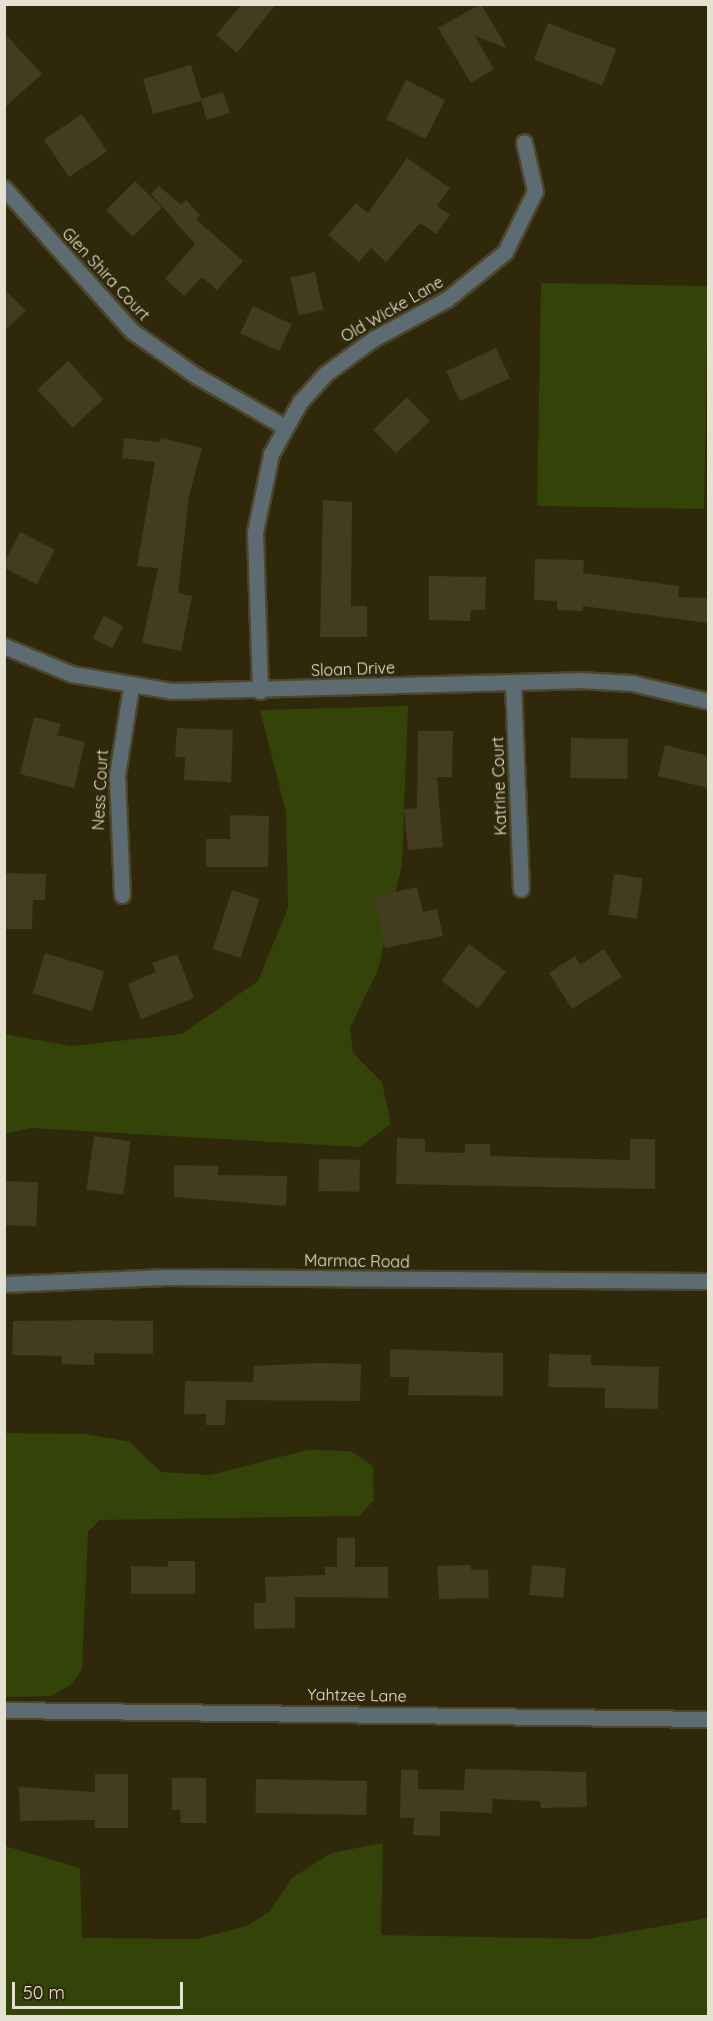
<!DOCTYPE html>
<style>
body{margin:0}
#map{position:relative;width:713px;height:2021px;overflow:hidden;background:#2f280b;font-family:Quicksand,sans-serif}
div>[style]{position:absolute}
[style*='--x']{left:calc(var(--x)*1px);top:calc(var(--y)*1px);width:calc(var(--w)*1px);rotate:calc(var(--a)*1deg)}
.green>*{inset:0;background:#344307;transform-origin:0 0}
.building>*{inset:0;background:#433c1f;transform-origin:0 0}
.roads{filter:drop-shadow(2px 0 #4c462b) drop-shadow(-2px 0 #4c462b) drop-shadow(0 2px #4c462b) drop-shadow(0 -2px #4c462b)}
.street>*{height:15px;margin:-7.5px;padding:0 7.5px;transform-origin:7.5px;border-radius:7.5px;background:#5d6b72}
span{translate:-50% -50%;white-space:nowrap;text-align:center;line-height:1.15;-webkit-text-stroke:5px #2f280b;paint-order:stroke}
.street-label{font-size:16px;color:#e4e1d0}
.frame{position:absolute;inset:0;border:6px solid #e4e1d0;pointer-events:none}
.scale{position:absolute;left:12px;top:1982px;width:171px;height:27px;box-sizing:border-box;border:3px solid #e4e1d0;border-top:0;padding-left:8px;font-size:18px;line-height:21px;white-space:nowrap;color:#e4e1d0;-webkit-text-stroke:4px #2f280b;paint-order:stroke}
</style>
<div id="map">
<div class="green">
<div style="left:541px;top:283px;width:167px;height:223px;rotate:1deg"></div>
<div style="clip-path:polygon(408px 706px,402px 864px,378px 970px,350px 1028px,353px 1053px,382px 1082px,391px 1124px,360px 1147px,30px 1128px,5px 1134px,4px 1034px,71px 1046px,182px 1034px,258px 981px,288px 908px,286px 812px,260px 710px)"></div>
<div style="clip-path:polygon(4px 1433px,86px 1434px,130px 1442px,161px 1472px,210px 1475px,308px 1450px,350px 1451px,373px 1466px,374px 1500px,359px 1516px,100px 1520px,88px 1532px,82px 1669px,72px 1684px,51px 1696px,5px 1697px)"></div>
<div style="clip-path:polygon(383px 1843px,381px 1935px,587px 1939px,708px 1918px,708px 2016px,5px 2016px,5px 1846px,80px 1868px,82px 1938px,196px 1939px,247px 1926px,269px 1912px,292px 1878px,331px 1853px)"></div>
</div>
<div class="building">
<div style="clip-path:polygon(242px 4px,276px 4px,237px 53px,216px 35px)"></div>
<div style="clip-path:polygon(481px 4px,507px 48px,475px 36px,494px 69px,471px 83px,438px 28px)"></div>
<div style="left:548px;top:23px;width:73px;height:39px;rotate:21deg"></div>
<div style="clip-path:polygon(4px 33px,42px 74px,4px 108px)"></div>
<div style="clip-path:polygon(191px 65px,201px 99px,223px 92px,230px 113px,207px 120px,201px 101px,153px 114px,143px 79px)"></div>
<div style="left:406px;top:80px;width:44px;height:44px;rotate:27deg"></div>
<div style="left:82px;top:114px;width:45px;height:46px;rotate:56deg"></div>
<div style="clip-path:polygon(407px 158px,450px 188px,437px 206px,450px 215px,436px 234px,420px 223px,386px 262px,371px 248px,359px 262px,328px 235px,356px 203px,368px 213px)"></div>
<div style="left:135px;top:181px;width:38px;height:41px;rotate:45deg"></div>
<div style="clip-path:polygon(159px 186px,181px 205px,186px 200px,200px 215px,196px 219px,243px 261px,217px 290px,202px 277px,184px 296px,165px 279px,195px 244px,151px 194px)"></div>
<div style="left:315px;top:272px;width:39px;height:25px;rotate:78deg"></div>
<div style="clip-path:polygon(4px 289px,26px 311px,4px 331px)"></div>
<div style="left:253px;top:306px;width:43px;height:30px;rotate:25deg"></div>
<div style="left:496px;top:348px;width:33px;height:55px;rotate:65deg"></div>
<div style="left:68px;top:361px;width:52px;height:42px;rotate:47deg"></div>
<div style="left:407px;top:397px;width:33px;height:47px;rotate:46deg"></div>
<div style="clip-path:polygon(124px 438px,160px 442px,161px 438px,202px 448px,189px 496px,178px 593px,192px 596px,181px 651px,142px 643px,158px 568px,137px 566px,155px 462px,122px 458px)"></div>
<div style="clip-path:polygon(323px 500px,352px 502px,351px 606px,367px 606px,367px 637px,320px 637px)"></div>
<div style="left:20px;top:532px;width:39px;height:39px;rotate:27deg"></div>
<div style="clip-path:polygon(535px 559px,584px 560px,583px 573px,679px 586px,678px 597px,708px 598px,708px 623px,583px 606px,583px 611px,557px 610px,557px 601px,534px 600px)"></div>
<div style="clip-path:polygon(429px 576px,486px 577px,485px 610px,471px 610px,470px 621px,429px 620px)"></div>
<div style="left:104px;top:616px;width:22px;height:25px;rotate:27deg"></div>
<div style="clip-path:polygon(34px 717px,61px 724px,57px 735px,85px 742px,74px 788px,20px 774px)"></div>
<div style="clip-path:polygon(177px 728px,233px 730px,231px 782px,184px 780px,185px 757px,175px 757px)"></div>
<div style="clip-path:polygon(418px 731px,453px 731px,452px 777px,437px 777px,443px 847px,408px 850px,404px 809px,417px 808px)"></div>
<div style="left:571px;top:738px;width:57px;height:40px;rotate:1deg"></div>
<div style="clip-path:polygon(665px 745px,708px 756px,708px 788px,658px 776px)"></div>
<div style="clip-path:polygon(230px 815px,269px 816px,268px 867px,206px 867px,206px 839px,230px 839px)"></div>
<div style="clip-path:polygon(4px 873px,46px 874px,45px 900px,33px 900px,32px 929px,4px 929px)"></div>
<div style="left:614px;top:874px;width:29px;height:41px;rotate:8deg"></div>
<div style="clip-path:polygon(417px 887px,423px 912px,437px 909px,443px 936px,385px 948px,374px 897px)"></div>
<div style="left:232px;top:890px;width:29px;height:62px;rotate:18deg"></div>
<div style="left:469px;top:944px;width:46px;height:46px;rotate:37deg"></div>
<div style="clip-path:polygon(604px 949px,622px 977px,572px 1009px,549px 973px,575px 956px,580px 965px)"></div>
<div style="left:45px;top:953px;width:62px;height:42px;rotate:17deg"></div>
<div style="clip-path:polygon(177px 954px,194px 998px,141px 1019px,128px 984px,156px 972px,152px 963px)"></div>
<div style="left:94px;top:1136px;width:37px;height:54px;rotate:8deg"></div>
<div style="clip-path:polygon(397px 1138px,425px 1139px,425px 1152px,465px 1153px,465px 1144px,490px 1144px,490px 1156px,630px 1160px,630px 1139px,655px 1139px,655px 1189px,396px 1184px)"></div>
<div style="left:319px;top:1159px;width:41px;height:32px;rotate:1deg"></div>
<div style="clip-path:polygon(174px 1165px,218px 1166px,218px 1175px,287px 1176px,286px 1206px,174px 1197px)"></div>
<div style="left:4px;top:1181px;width:34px;height:44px;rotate:2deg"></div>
<div style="clip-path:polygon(95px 1320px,153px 1321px,153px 1354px,94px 1353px,94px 1365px,62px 1364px,62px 1356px,12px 1355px,13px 1321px)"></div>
<div style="clip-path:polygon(390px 1349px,503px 1353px,503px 1396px,408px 1395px,409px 1377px,390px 1377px)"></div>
<div style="clip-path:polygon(549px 1354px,591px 1355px,591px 1365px,659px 1367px,658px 1409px,605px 1408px,605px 1388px,548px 1387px)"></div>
<div style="clip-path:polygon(319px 1363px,361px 1364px,360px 1401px,226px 1400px,225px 1425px,206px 1425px,206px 1414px,184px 1414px,185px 1381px,253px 1382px,254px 1366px)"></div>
<div style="clip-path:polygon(337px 1538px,355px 1538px,355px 1567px,388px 1567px,388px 1598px,295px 1597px,295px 1628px,254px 1629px,254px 1603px,266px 1603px,265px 1577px,325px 1575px,325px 1567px,337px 1567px)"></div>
<div style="clip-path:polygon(168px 1561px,195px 1561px,195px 1594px,131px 1594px,131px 1566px,168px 1567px)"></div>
<div style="clip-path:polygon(471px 1565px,471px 1570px,488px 1570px,489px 1598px,439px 1599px,437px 1566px)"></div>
<div style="left:532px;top:1565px;width:34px;height:30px;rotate:5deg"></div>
<div style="clip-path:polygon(465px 1769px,586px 1772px,587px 1807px,541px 1808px,540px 1801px,493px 1799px,492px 1813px,440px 1811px,440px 1836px,413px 1835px,414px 1818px,400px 1818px,401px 1770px,418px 1770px,418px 1789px,464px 1790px)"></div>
<div style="clip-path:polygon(95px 1774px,128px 1774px,128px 1828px,95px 1828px,95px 1820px,20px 1821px,19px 1787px,95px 1792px)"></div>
<div style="clip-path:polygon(172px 1778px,206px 1778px,206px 1823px,181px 1823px,180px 1810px,172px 1810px)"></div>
<div style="left:256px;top:1779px;width:111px;height:34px;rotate:1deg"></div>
</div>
<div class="roads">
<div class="street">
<div style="--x:4;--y:188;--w:192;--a:48.2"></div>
<div style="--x:132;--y:331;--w:77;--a:34.9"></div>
<div style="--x:195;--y:375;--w:104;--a:30"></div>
<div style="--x:4;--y:646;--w:74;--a:22.4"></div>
<div style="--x:72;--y:674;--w:101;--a:9.6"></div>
<div style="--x:172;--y:691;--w:407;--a:-1.5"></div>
<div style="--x:579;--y:680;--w:53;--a:3.2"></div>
<div style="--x:632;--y:683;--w:78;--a:13.3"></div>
<div style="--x:513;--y:682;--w:207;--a:87.8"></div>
<div style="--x:260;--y:691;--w:159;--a:-91.8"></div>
<div style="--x:255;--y:532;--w:80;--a:-78.4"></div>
<div style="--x:271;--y:454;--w:60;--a:-60.9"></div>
<div style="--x:300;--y:402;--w:38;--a:-48"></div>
<div style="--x:325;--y:374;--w:59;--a:-36.1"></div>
<div style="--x:373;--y:339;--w:84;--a:-28.4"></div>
<div style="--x:447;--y:299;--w:75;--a:-39"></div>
<div style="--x:505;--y:252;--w:68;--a:-63.8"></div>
<div style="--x:535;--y:191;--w:50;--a:-102.7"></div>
<div style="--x:122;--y:895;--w:120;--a:-92.4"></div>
<div style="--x:117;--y:775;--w:89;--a:-81"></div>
<div style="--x:4;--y:1284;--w:162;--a:-2.5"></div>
<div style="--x:166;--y:1277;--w:542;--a:0.42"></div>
<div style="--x:4;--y:1710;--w:704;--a:0.73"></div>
</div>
</div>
<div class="street-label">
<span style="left:106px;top:274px;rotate:47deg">Glen Shira Court</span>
<span style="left:392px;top:309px;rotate:-30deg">Old Wicke Lane</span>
<span style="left:353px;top:669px;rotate:-2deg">Sloan Drive</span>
<span style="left:499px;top:786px;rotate:-92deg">Katrine Court</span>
<span style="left:100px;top:790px;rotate:-87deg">Ness Court</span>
<span style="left:357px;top:1261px;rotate:1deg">Marmac Road</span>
<span style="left:357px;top:1695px;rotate:1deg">Yahtzee Lane</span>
</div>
<div class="frame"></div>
<div class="scale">50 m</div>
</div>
